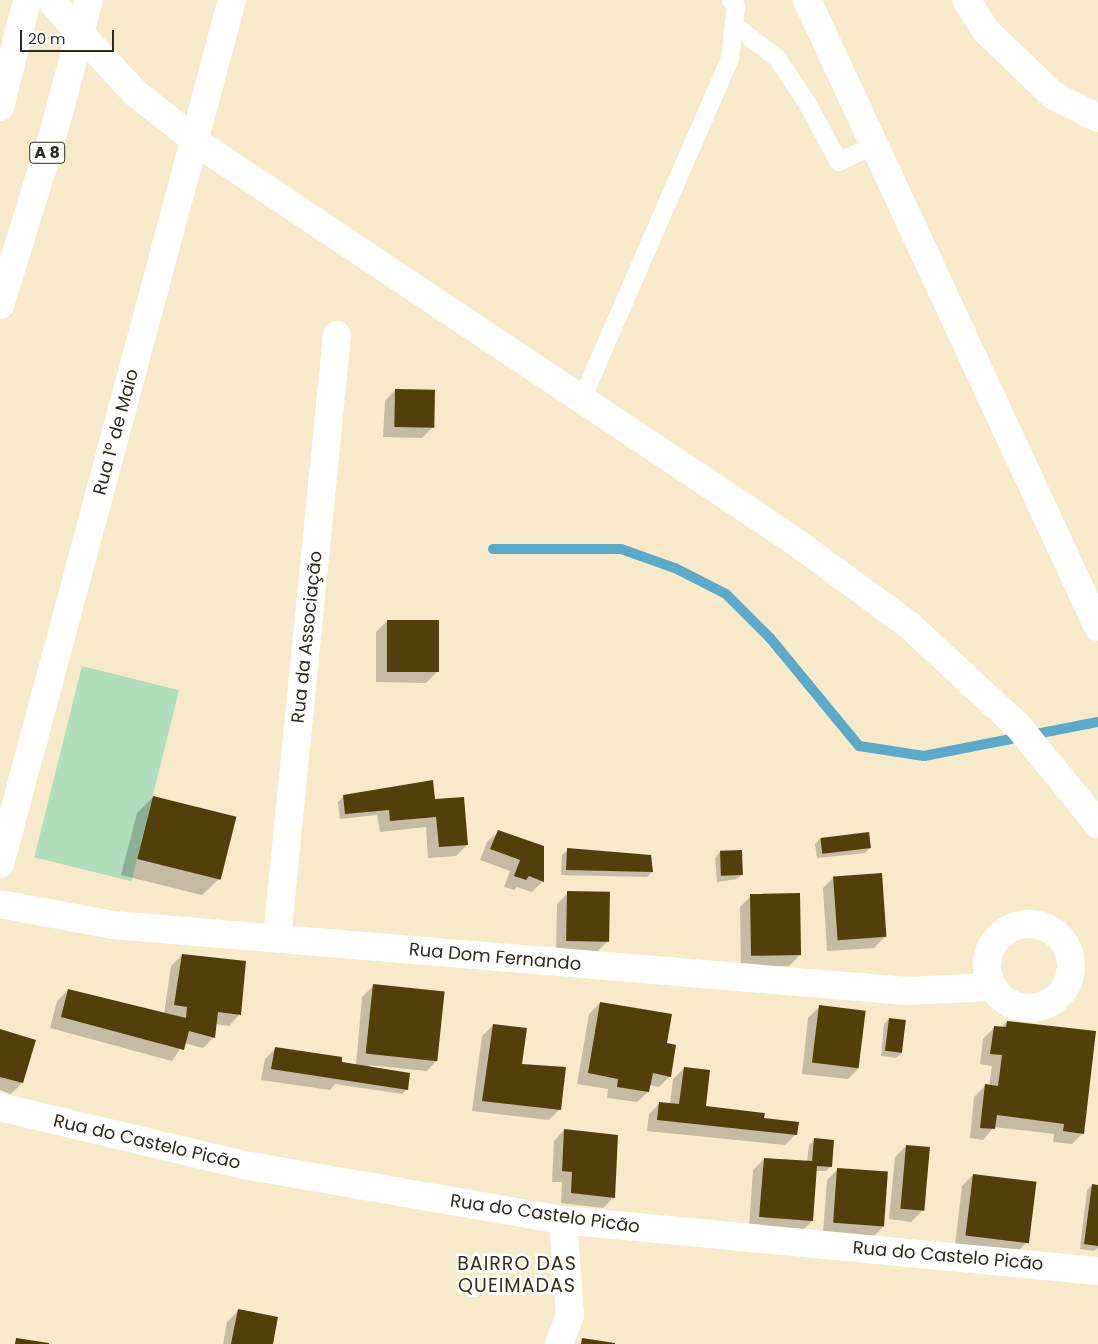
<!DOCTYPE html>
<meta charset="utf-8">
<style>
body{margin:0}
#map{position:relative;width:1098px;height:1344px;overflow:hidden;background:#f6eacb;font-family:Poppins,sans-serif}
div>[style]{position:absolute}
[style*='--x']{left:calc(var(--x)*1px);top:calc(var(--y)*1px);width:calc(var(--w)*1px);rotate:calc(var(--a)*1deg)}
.green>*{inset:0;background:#b0ddbc;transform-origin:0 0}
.shadow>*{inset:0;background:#0003}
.stream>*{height:10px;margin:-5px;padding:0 5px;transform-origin:5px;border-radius:5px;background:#5da9c8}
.building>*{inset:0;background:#52400c;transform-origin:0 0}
.service>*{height:18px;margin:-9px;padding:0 9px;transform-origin:9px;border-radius:9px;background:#fff}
.minor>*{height:28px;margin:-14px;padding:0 14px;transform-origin:14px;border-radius:14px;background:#fff}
.minor>.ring{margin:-14px;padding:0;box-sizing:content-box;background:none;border:28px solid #fff;border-radius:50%}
.tertiary>*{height:28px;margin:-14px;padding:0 14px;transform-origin:14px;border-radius:14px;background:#fff}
.motorway>*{height:28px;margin:-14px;padding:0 14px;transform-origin:14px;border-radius:14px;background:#fff}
span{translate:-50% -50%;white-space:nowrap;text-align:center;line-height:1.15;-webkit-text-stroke:5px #fff;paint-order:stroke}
.shield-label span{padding:1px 4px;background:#fff;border:1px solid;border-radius:4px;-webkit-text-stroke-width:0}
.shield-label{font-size:16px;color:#2f2b1f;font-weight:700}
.street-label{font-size:18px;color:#2f2b1f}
.neighbourhood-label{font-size:19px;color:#392f15;letter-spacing:1px}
.scale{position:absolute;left:20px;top:30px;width:94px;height:22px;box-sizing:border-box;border:2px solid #2f2b1f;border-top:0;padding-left:6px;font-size:15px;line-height:18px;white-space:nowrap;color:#2f2b1f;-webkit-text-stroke:4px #fff;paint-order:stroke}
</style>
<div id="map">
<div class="green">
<div style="left:82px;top:666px;width:100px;height:197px;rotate:14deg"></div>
</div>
<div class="shadow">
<div style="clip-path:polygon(395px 390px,433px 427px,422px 438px,383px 437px,385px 401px)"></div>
<div style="clip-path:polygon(387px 621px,437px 672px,426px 683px,376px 682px,376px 632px)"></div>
<div style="clip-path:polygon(432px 781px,433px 800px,467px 845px,456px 856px,428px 858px,426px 827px,380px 832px,377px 815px,340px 819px,338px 802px,344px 796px)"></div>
<div style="clip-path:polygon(153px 797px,219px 879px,202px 895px,121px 875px,137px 813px)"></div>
<div style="clip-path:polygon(498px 832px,543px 881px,532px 892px,517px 887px,514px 890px,504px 887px,510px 871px,480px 860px,487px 842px)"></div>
<div style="clip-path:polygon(820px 839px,870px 848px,865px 853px,817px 858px,815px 844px)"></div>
<div style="clip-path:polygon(568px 850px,652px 872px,647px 877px,561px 875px,562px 855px)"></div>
<div style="clip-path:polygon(720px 852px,742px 874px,737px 879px,717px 882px,715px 858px)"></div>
<div style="clip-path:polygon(834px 877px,885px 937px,874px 948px,827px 951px,823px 888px)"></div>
<div style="clip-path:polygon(568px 893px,608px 941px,597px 952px,556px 951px,557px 904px)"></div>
<div style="clip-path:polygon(751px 896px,800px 955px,789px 966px,741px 967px,740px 907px)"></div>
<div style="clip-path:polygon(182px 955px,239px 1015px,229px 1026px,215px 1024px,214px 1037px,203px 1048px,184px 1043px,172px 1061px,50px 1028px,57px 1001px,68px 990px,164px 1014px,171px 966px)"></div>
<div style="clip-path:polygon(373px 986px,437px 1060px,427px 1071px,368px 1065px,407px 1089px,402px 1094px,335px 1084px,330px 1090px,261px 1080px,265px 1059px,276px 1048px,356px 1065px,362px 997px)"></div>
<div style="clip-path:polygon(600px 1003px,666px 1044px,670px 1076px,659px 1087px,649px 1085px,648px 1092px,637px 1102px,607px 1098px,608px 1089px,577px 1084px,589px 1014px)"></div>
<div style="clip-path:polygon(819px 1007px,859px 1068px,848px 1079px,802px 1074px,808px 1018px)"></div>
<div style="clip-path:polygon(889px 1019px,902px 1053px,896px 1058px,881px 1056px,884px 1024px)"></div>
<div style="clip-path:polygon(1007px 1022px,1082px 1134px,1072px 1144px,1053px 1142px,1054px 1134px,994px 1127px,983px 1140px,970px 1138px,974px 1097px,985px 1086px,989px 1086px,992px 1066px,980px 1064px,983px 1039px,994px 1028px,1001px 1028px)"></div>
<div style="clip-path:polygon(493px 1025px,520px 1065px,560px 1109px,549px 1120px,472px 1111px,482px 1036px)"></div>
<div style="clip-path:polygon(0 1031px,22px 1083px,11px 1094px,0 1090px)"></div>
<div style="clip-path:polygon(684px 1068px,705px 1107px,763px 1120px,796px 1134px,785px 1145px,647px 1131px,649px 1114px,660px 1103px,670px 1104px,673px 1079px)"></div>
<div style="clip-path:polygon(564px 1130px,614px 1197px,603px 1208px,561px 1203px,562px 1182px,552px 1182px,554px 1141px)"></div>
<div style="clip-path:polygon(814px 1140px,831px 1166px,826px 1171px,816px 1171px,812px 1221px,801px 1232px,749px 1228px,753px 1170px,764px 1159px,807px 1162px,809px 1145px)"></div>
<div style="clip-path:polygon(906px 1146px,922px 1211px,911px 1222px,889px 1219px,895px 1157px)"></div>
<div style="clip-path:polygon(838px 1169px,883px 1227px,872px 1238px,823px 1233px,827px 1180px)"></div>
<div style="clip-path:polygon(973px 1175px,1028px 1241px,1017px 1252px,955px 1245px,962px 1186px)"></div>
<div style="clip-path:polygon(1092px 1185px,1098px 1186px,1098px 1248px,1094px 1251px,1080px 1249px,1087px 1190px)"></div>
<div style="clip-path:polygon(238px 1311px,272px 1344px,223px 1344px,227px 1322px)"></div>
</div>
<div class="stream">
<div style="--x:493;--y:549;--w:128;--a:0"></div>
<div style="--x:621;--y:549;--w:57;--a:19.4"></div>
<div style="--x:675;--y:568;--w:57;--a:27"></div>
<div style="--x:726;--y:594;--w:62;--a:45"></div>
<div style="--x:770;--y:638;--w:140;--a:50.5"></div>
<div style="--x:859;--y:746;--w:66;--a:8.7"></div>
<div style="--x:924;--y:756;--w:177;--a:-11.1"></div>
</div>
<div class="building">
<div style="left:395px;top:389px;width:40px;height:38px;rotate:1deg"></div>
<div style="left:387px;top:620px;width:52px;height:52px"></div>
<div style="clip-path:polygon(433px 780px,435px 799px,464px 797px,468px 845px,439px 847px,436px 817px,390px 821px,389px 810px,345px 814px,343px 795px)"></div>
<div style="left:153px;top:796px;width:86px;height:65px;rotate:14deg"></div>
<div style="clip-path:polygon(498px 830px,544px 846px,544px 882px,529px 876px,526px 880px,514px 876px,520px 860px,490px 849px)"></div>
<div style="left:869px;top:832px;width:16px;height:49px;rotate:83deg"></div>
<div style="clip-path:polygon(567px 848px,651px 855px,653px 872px,566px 870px)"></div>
<div style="left:742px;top:850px;width:25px;height:22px;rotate:88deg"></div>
<div style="left:882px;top:873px;width:64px;height:49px;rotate:86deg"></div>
<div style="left:567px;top:891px;width:43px;height:50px;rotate:1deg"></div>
<div style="left:800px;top:893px;width:62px;height:50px;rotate:89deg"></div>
<div style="clip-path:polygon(182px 954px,246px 961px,241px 1015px,218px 1012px,215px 1038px,189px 1031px,184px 1050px,61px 1017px,68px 989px,186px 1018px,187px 1007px,174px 1005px)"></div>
<div style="left:373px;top:984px;width:72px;height:70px;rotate:6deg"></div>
<div style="clip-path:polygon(600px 1002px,672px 1014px,667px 1043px,676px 1045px,671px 1077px,653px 1073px,649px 1092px,617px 1087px,618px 1079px,588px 1073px)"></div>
<div style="left:819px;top:1005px;width:47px;height:58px;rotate:7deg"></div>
<div style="left:889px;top:1018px;width:17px;height:33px;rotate:7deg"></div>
<div style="clip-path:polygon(1007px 1021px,1096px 1031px,1084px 1134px,1063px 1131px,1064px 1124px,997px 1115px,995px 1129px,980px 1128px,985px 1084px,998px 1086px,1002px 1055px,990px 1054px,994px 1026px,1006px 1027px)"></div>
<div style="clip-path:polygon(493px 1024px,527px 1028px,522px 1064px,566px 1067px,561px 1110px,482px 1101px)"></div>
<div style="clip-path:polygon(0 1029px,36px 1040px,23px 1083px,0 1077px)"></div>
<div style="clip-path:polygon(275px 1047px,342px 1057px,342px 1062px,410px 1073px,408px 1090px,271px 1069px)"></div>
<div style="clip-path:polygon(684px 1067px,710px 1070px,706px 1106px,765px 1113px,764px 1118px,799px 1122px,797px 1135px,657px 1120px,659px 1102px,679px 1104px)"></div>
<div style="clip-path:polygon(564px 1129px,618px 1135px,615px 1198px,571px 1193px,572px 1172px,562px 1171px)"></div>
<div style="clip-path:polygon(814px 1138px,834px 1140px,832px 1167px,817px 1166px,813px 1221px,759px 1217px,764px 1158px,812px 1161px)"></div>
<div style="left:906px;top:1145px;width:24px;height:64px;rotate:5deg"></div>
<div style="left:837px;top:1168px;width:51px;height:55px;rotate:4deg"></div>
<div style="left:973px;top:1174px;width:64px;height:62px;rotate:7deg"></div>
<div style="clip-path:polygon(1092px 1184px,1098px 1185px,1098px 1246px,1084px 1244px)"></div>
<div style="clip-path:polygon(238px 1309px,278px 1317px,273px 1344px,231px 1344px)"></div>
<div style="clip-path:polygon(16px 1338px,49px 1343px,49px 1344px,15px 1344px)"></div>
<div style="clip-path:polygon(582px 1338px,615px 1343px,615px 1344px,581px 1344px)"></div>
</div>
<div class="service">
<div style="--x:734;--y:25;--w:56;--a:37.7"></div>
<div style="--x:778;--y:59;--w:55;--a:56.9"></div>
<div style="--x:808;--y:105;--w:65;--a:61.5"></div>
<div style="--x:839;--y:162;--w:39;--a:-26"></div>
<div style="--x:582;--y:399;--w:372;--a:-66.5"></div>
<div style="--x:730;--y:58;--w:52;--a:-83.4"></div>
<div style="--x:736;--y:6;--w:8;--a:-130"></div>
</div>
<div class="minor">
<div style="--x:966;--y:0;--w:37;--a:57"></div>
<div style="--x:986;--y:31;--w:94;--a:43.7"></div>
<div style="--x:1054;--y:96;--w:49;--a:26.6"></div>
<div style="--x:0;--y:904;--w:115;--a:10.5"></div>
<div style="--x:113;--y:925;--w:797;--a:4.75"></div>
<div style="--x:907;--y:991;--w:85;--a:-2.7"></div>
<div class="ring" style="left:987px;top:924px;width:56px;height:56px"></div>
<div style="--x:277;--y:938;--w:606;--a:-84.32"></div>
<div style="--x:0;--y:1107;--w:251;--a:13.4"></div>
<div style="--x:244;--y:1165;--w:324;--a:9.8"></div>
<div style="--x:563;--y:1220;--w:537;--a:5.45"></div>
<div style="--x:559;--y:1344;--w:31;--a:-69"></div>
<div style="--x:570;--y:1315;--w:95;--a:-94.2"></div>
</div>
<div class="tertiary">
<div style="--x:0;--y:864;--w:895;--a:-74.97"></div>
</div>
<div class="motorway">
<div style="--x:50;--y:0;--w:125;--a:47.6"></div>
<div style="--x:134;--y:92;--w:90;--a:38.3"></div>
<div style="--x:205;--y:148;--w:707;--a:33.69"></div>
<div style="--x:793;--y:540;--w:145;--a:36.3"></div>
<div style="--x:910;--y:626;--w:147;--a:42.8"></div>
<div style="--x:1018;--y:726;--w:127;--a:50.8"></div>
<div style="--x:807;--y:0;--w:691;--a:65.1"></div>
<div style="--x:0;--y:107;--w:110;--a:-75.8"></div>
<div style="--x:0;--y:305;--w:186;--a:-72.8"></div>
<div style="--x:55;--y:127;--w:131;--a:-75"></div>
</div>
<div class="shield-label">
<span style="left:47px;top:153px">A 8</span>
</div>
<div class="street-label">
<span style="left:116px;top:432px;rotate:-75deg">Rua 1º de Maio</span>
<span style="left:307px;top:637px;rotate:-84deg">Rua da Associação</span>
<span style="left:495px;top:957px;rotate:5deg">Rua Dom Fernando</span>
<span style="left:147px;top:1142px;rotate:13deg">Rua do Castelo Picão</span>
<span style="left:545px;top:1214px;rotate:8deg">Rua do Castelo Picão</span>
<span style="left:948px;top:1256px;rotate:5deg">Rua do Castelo Picão</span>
</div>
<div class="neighbourhood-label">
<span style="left:517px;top:1275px">BAIRRO DAS<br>QUEIMADAS</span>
</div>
<div class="scale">20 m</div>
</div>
